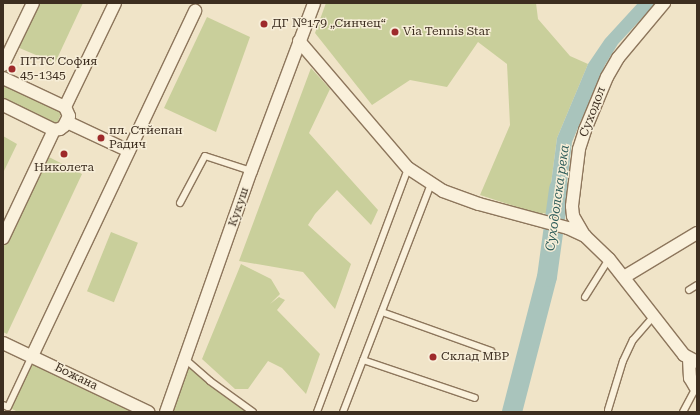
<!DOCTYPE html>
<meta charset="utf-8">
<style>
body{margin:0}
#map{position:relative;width:700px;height:415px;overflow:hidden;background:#f0e4c8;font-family:"Roboto Serif",serif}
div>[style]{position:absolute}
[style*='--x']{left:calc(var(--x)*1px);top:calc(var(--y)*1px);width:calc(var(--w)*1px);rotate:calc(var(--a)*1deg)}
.green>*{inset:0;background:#c9cf9b;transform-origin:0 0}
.water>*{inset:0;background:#a9c4bc}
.river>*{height:20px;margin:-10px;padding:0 10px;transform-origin:10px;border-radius:10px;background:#a9c4bc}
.roads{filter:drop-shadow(1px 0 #8d765c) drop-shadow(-1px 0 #8d765c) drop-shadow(0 1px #8d765c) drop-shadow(0 -1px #8d765c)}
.lane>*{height:6px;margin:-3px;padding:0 3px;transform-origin:3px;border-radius:3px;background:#faf1dc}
.street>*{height:12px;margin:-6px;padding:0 6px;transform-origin:6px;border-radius:6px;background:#faf1dc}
.dots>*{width:11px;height:11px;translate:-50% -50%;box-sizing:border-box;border:2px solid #f7eed8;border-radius:50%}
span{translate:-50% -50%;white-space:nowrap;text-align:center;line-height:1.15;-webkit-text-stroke:3px #f7eed8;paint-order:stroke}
.poi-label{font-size:12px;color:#3d2e20}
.left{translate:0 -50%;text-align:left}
.street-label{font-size:12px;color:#3d2e20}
.water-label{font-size:13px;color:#2f5d5a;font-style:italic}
.frame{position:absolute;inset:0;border:4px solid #3d2e20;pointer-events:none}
</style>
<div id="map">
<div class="green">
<div style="clip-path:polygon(38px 3px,83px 3px,55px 63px,17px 47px)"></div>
<div style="clip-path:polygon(326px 3px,536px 3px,538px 19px,570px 56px,588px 64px,557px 138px,547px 214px,543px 213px,542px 215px,480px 195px,510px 125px,507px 64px,478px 42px,447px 87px,410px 80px,372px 105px,315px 33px)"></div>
<div style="clip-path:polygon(207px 17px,250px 37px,216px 132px,164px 108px)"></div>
<div style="clip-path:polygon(311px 68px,330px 89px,309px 133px,378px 210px,371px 225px,337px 190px,315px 214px,308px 225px,351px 264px,335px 309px,303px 272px,239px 261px)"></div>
<div style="clip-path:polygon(3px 79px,64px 107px,55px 128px,3px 105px)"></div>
<div style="clip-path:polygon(3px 136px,17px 144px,3px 173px)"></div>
<div style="clip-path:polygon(47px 156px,82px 174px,7px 334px,3px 332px,3px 247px)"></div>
<div style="left:111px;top:232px;width:29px;height:64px;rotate:22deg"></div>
<div style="clip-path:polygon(241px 264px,271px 279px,280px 294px,270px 304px,279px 297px,285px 300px,277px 310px,320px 354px,306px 394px,282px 368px,268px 361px,248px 389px,235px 389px,202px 359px)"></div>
<div style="clip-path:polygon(32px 356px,148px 412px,18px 412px,8px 407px)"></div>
<div style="clip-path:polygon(185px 359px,254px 412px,166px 412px)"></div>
</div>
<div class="water">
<div style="clip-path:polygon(638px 3px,656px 3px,618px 44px,605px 65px,572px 142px,563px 217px,547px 214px,557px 138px,588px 64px,605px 39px)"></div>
</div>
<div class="river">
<div style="--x:512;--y:412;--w:139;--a:-75.5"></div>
<div style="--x:547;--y:277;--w:89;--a:-82.2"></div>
</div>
<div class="roads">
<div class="lane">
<div style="--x:180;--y:203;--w:53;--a:-62"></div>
<div style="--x:205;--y:156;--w:48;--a:18.1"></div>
<div style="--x:689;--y:290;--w:9;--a:-32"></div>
<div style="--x:585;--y:297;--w:45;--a:-57.7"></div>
<div style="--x:382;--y:312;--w:116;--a:19.7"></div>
<div style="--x:185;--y:359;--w:33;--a:41"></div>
<div style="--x:210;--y:381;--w:53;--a:35.8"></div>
<div style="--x:363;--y:360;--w:118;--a:18.7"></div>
<div style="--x:3;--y:405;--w:5;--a:22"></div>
<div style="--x:8;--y:407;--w:56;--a:-64.8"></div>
<div style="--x:608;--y:410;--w:51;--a:-73"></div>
<div style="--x:623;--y:361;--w:23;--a:-65"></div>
<div style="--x:633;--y:340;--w:32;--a:-49"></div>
<div style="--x:317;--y:412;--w:260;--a:-69.5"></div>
<div style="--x:343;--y:412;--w:244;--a:-68.9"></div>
<div style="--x:683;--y:412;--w:27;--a:-62"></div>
</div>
<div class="street">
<div style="--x:299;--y:41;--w:167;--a:49.4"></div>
<div style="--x:408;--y:168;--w:42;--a:33.3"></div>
<div style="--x:443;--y:191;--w:38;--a:20"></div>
<div style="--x:479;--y:204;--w:92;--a:15.1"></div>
<div style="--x:568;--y:228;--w:19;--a:25"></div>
<div style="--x:585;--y:236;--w:33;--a:44"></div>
<div style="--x:609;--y:259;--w:122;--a:52"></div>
<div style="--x:684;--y:355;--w:15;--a:28"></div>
<div style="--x:3;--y:65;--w:69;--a:-64.2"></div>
<div style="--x:3;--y:78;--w:68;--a:25.1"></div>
<div style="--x:65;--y:107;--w:10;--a:66"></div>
<div style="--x:69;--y:116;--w:11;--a:117"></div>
<div style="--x:64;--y:126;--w:5;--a:143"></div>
<div style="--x:60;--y:129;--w:6;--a:171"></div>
<div style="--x:54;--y:130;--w:57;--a:-153.9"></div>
<div style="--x:65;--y:107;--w:115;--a:-64.3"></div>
<div style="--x:67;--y:122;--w:68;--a:25.1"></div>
<div style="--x:584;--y:235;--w:22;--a:-120"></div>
<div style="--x:573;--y:216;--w:10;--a:-96"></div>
<div style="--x:572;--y:206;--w:57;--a:-83"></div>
<div style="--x:579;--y:149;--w:20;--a:-72"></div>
<div style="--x:585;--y:130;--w:57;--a:-67.5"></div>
<div style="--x:607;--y:77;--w:22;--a:-60"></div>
<div style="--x:618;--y:58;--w:72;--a:-50.1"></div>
<div style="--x:3;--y:238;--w:119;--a:-64.7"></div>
<div style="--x:624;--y:277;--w:85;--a:-31.1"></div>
<div style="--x:3;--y:343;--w:161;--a:25.4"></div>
<div style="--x:32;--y:356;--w:382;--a:-64.7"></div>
<div style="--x:689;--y:359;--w:19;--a:87"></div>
<div style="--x:690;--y:378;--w:12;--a:59"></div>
<div style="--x:166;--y:412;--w:256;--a:-70.6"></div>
<div style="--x:251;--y:171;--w:179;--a:-69.4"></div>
</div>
</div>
<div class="dots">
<div style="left:264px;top:24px;background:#9e2a2b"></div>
<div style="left:395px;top:32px;background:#9e2a2b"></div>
<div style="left:12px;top:69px;background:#9e2a2b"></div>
<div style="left:101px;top:138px;background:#9e2a2b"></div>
<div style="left:64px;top:154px;background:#9e2a2b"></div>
<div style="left:433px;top:357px;background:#9e2a2b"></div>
</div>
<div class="poi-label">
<span class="left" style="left:272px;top:24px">ДГ №179 „Синчец“</span>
<span class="left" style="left:403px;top:32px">Via Tennis Star</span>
<span class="left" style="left:20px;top:69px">ПТТС София<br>45-1345</span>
<span class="left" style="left:109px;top:138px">пл. Стйепан<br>Радич</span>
<span style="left:64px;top:168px">Николета</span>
<span class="left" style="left:441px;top:357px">Склад МВР</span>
</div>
<div class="street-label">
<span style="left:593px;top:112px;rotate:-69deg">Суходол</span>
<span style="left:239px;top:207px;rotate:-71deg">Кукуш</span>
<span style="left:76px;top:377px;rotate:26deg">Божана</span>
</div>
<div class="water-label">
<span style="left:558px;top:198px;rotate:-82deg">Суходолска река</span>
</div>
<div class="frame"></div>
</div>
